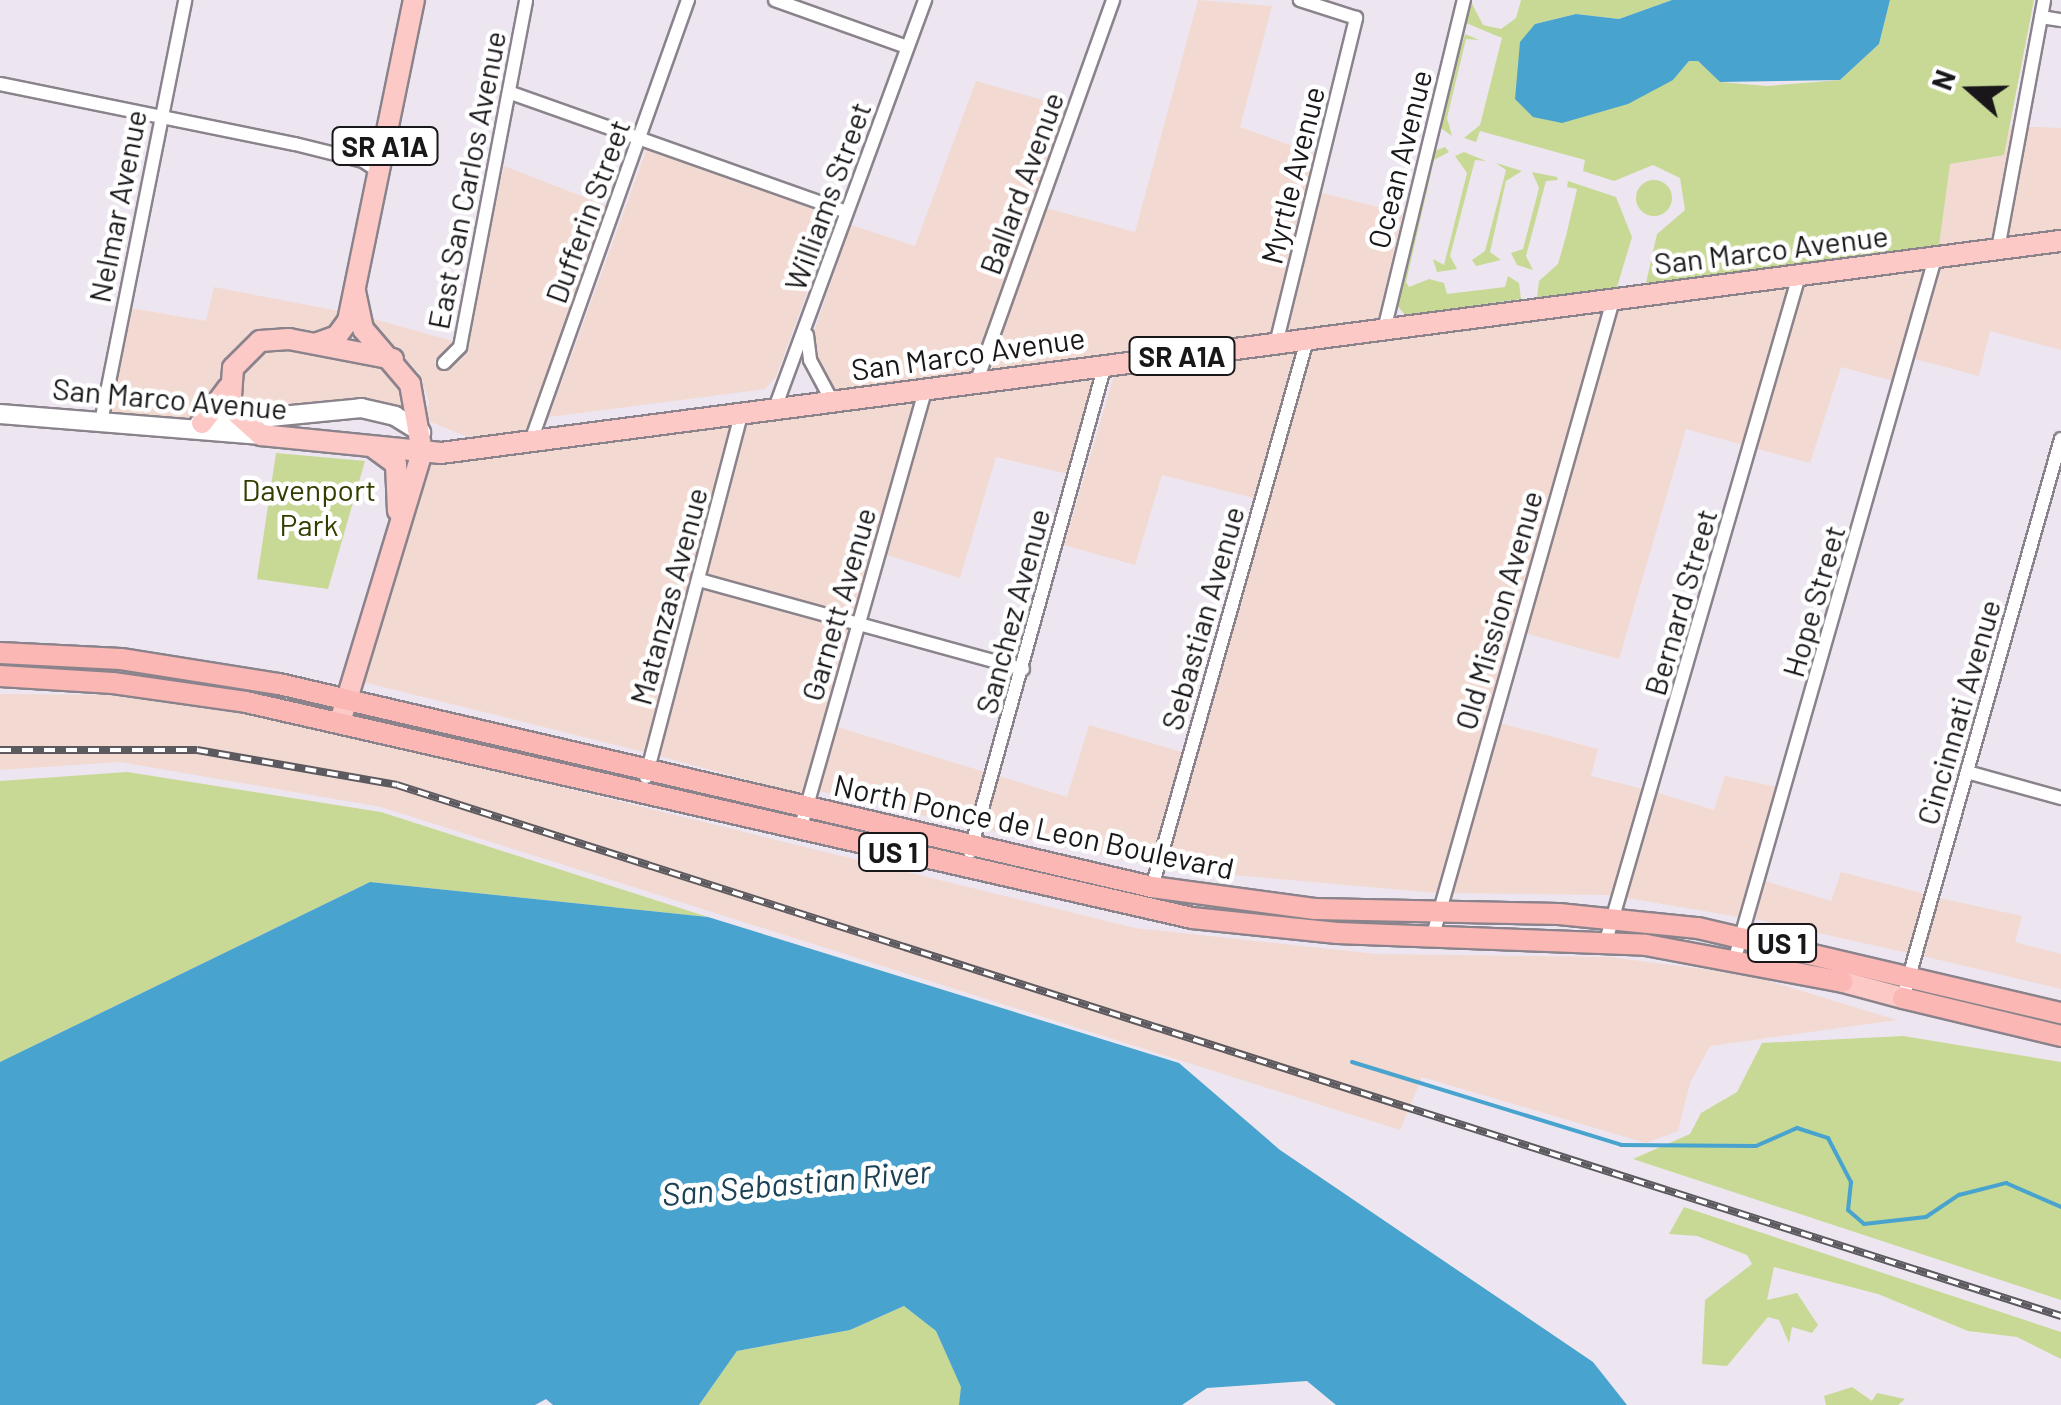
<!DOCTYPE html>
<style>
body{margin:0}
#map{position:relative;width:2061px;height:1405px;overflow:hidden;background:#ede6f0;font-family:Barlow,sans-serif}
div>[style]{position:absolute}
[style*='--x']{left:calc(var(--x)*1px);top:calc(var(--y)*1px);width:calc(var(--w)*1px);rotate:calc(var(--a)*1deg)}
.commercial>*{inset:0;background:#f2d9d1;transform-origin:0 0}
.green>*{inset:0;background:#c8d996}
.round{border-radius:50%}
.water>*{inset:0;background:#48a3ce}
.stream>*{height:4px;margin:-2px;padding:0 2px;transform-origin:2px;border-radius:2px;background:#48a3ce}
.roads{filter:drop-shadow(2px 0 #8a838c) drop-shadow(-2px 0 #8a838c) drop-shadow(0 2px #8a838c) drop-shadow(0 -2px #8a838c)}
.minor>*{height:12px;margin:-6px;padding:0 6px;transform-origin:6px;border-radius:6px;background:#fff}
.secondary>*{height:18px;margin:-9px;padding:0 9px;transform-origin:9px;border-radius:9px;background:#fff}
.primary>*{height:20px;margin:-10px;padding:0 10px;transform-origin:10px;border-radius:10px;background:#fcc9c7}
.trunk>*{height:20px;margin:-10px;padding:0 10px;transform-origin:10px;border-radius:10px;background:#fbb7b4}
.rail>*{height:8px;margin-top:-4px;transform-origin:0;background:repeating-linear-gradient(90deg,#fff 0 11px,#5d5a5f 0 22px);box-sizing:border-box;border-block:2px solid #5d5a5f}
span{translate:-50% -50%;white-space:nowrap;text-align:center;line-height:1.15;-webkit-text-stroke:9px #fff;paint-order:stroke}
.shield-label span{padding:2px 8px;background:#fff;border:2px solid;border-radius:8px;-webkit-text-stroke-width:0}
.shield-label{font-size:28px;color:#19171a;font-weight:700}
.street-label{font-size:30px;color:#19171a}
.park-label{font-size:30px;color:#323d00}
.water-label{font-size:32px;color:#1a4154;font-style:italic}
.north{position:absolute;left:1921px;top:40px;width:100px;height:100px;-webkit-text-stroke:8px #fff;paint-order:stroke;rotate:290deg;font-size:28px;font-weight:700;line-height:40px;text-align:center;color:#19171a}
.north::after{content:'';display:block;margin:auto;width:35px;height:45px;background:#19171a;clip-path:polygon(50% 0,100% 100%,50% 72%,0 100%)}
</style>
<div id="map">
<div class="commercial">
<div style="clip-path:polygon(1198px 0,1272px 6px,1240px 127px,1315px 154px,1270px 338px,987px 375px,1046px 208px,1135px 232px)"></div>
<div style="clip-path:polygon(976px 81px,1067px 107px,970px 377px,836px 394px,817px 358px,814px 331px,851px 225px,915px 246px)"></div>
<div style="clip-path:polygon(2010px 126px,2061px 128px,2061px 230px,1939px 246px,1950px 164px,2004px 155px)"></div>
<div style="clip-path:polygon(647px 148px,835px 217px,776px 377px,765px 389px,549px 417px)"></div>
<div style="clip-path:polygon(504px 166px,607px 206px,527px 432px,470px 438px,426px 420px,429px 402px,419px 373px,363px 316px,453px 341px,434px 361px,443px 371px,461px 360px)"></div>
<div style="clip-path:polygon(1321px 193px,1403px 213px,1377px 324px,1286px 336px)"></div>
<div style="clip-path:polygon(2061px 248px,2061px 350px,1990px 331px,1979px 376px,1915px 359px,1941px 264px)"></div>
<div style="clip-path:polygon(1925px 266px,1894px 381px,1841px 367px,1810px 463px,1758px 449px,1805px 282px)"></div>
<div style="clip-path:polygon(1789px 284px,1743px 445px,1686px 429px,1619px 659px,1525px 633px,1619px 305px)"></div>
<div style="clip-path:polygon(214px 287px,344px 312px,320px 333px,244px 340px,220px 386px,187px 423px,110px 416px,130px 308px,206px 321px)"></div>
<div style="clip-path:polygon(1603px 307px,1437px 893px,1165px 869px,1313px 346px)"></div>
<div style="clip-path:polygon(317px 346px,401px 371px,407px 412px,349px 399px,240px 409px,236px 384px,255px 350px)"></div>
<div style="clip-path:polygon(1297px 348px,1254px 498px,1162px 475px,1135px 565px,1064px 545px,1115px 372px)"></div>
<div style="clip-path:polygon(1099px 374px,1068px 474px,996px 457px,960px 578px,887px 555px,931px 400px)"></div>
<div style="clip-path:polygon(915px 398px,854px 614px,707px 575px,749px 418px)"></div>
<div style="clip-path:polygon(732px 420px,644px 752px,359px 681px,429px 459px)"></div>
<div style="left:704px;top:588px;width:151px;height:174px;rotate:15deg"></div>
<div style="clip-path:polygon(0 694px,127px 695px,276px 717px,1135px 928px,1378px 954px,1610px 957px,1749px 975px,1897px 1020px,1710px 1046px,1690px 1083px,1678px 1131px,1646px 1143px,1422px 1077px,1400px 1130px,381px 807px,120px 762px,0 770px)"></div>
<div style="clip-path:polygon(1500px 723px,1598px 749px,1591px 776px,1643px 789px,1612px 895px,1453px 893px)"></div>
<div style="clip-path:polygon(1089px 725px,1182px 752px,1150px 866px,984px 829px,999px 776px,1067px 797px)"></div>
<div style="clip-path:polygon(837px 727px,985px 772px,969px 826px,819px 791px)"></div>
<div style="clip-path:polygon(1725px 776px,1777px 787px,1739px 917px,1627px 898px,1658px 793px,1714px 810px)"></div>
<div style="clip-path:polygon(1841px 872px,1925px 894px,1908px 953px,1755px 919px,1765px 881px,1831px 901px)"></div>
<div style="clip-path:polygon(1939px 898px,2022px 916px,2015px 942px,2061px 954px,2061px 989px,1923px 956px)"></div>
</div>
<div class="green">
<div style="clip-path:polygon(1470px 0,1483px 25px,1501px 29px,1516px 18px,1521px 0,1672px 0,1619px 19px,1576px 14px,1535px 24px,1673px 80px,1689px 61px,1698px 61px,1720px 82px,1767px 86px,1840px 80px,1879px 44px,1890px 0,2034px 0,2004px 155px,1950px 164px,1939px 246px,1646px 283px,1657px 234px,1685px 210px,1680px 178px,1653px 165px,1614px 181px,1583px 171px,1585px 160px,1480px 131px,1476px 142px,1464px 138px,1480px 125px,1502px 38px,1466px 23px)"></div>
<div style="clip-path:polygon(1465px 34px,1479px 40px,1466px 39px,1447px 118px,1452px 136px,1438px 126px)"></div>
<div style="clip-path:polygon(1445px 147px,1449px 152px,1434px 160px,1406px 282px,1409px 287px,1429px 279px,1444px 283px,1447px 294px,1505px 287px,1508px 276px,1519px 283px,1521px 299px,1405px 315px,1396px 304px,1432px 152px)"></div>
<div style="clip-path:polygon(1464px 152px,1486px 161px,1475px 160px,1450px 256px,1457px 269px,1437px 272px,1433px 259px,1444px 265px,1467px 173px,1455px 156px)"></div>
<div style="clip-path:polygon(1496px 163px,1522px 171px,1506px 181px,1490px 252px,1501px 260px,1476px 266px,1472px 260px,1485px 251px,1506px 170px)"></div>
<div style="clip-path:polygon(1532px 172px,1557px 177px,1558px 180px,1546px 181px,1526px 256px,1533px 270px,1517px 265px,1511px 253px,1523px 249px,1539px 188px)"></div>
<div class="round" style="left:1636px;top:180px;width:36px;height:36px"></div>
<div style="clip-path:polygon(1568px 181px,1616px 197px,1632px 237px,1617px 287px,1537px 298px,1539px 281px,1558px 264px,1566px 236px,1577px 189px,1567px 187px)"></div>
<div style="clip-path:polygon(276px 453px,365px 461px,328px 589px,257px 579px)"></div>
<div style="clip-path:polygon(127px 772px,381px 812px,708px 917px,370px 882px,0 1062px,0 781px)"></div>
<div style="clip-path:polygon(1903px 1036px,2061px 1062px,2061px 1300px,1633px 1159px,1690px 1134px,1701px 1113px,1737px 1092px,1762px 1043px)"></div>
<div style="clip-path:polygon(1684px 1207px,2061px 1332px,2061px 1359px,2017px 1337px,1968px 1331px,1878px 1294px,1774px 1267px,1767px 1300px,1797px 1293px,1818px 1325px,1812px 1333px,1792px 1327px,1789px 1343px,1779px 1320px,1768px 1317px,1727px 1366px,1702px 1364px,1705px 1300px,1752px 1264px,1747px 1255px,1697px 1236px,1669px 1234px)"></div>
<div style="clip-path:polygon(904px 1306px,936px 1331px,962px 1387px,959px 1405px,699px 1405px,737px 1351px,850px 1330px)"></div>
<div style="clip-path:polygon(1852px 1387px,1872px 1401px,1877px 1393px,1905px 1399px,1898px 1405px,1826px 1405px,1824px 1396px)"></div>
</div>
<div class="water">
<div style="clip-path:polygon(1672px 0,1890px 0,1879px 44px,1840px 80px,1720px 82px,1698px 61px,1689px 61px,1673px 80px,1628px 104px,1562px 123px,1533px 117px,1515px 99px,1520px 42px,1535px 24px,1576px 14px,1619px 19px)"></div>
<div style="clip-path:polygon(370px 882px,708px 917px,1179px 1063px,1280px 1150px,1593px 1362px,1627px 1405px,1336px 1405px,1307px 1381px,1207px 1388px,1182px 1405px,959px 1405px,961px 1387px,936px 1331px,904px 1306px,850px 1330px,737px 1351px,699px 1405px,553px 1405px,546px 1399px,535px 1405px,0 1405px,0 1062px)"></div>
</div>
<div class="stream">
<div style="--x:1352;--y:1062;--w:282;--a:17.1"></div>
<div style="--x:1621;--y:1145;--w:135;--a:0.4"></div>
<div style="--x:1756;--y:1146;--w:45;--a:-23.7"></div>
<div style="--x:1797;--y:1128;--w:33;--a:18"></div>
<div style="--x:1828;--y:1138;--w:50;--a:62.4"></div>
<div style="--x:1851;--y:1182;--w:28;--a:96"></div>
<div style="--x:1848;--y:1210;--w:21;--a:41"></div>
<div style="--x:1864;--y:1224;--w:62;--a:-6.4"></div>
<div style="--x:1926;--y:1217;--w:40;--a:-34"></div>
<div style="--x:1959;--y:1195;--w:49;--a:-14.3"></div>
<div style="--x:2006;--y:1183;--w:60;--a:23.6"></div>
</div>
<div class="roads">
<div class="minor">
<div style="--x:775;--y:0;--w:140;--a:19.6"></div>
<div style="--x:2041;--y:17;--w:20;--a:9"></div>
<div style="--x:0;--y:84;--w:301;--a:11.5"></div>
<div style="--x:295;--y:144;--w:70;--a:14"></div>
<div style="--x:363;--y:161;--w:20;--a:33"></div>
<div style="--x:511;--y:93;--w:356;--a:19.5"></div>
<div style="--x:1998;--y:249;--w:253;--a:-79.5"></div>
<div style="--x:1384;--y:330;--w:340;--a:-76.4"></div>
<div style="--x:807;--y:335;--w:25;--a:83"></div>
<div style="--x:810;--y:360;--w:47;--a:61.8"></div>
<div style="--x:1276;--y:344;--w:336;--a:-76.2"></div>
<div style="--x:1356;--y:18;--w:59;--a:-162.2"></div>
<div style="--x:444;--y:363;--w:23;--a:-45"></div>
<div style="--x:460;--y:347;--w:353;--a:-79.2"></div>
<div style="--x:976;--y:383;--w:407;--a:-70.3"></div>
<div style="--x:775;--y:408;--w:435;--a:-69.8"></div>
<div style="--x:101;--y:422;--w:430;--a:-78.7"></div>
<div style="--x:532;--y:438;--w:465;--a:-70.4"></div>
<div style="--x:699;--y:580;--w:336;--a:15.4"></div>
<div style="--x:1967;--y:772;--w:98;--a:15.5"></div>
<div style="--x:646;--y:777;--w:377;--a:-75.3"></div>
<div style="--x:800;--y:830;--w:457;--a:-74.1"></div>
<div style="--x:970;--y:852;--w:505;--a:-74.51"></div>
<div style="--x:1151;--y:891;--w:573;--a:-74.19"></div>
<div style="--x:1433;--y:935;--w:660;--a:-74.17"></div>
<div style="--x:1606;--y:941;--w:692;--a:-73.82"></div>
<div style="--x:1735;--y:958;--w:728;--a:-74.05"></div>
<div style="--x:1903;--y:998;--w:581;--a:-74.22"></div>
</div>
<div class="secondary">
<div style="--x:0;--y:414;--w:262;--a:4.6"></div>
<div style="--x:199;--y:424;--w:163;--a:-5.6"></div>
<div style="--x:361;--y:408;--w:35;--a:13"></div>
<div style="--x:395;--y:416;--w:31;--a:32"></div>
</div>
<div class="primary">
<div style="--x:318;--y:343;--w:20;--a:-20"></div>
<div style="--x:337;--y:336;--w:19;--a:-54"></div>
<div style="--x:348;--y:321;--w:328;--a:-78.4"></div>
<div style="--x:393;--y:359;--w:106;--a:-169.1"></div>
<div style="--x:289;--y:339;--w:29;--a:176"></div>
<div style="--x:260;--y:341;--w:38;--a:135"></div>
<div style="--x:233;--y:368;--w:39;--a:94"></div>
<div style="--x:230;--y:407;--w:42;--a:42.1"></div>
<div style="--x:261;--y:435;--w:181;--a:5.7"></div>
<div style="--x:441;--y:453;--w:1634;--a:-7.46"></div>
<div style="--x:202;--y:423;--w:44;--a:-53.4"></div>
<div style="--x:374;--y:448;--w:27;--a:36"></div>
<div style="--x:396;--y:464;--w:47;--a:87.6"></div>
<div style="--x:340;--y:722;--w:282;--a:-73.1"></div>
<div style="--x:422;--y:452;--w:69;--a:-100"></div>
<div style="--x:410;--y:384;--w:72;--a:-130.5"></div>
<div style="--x:363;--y:329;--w:38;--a:-102"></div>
<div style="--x:1843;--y:982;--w:62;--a:14.9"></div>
</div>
<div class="trunk">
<div style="--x:0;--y:653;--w:121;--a:2.8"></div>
<div style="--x:121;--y:659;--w:160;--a:9"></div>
<div style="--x:279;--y:684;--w:896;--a:13.09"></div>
<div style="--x:1152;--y:887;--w:164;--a:7.7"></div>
<div style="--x:1315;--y:909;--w:244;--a:1.2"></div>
<div style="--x:1559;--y:914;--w:140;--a:5.8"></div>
<div style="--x:1698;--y:928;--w:373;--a:13.2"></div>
<div style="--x:0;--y:676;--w:113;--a:3.5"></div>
<div style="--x:113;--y:683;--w:134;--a:8.1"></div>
<div style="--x:246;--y:702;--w:970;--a:12.86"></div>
<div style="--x:1192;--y:918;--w:146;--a:5.9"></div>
<div style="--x:1337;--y:933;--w:309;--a:2.2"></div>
<div style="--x:1646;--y:945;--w:200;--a:10.6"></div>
<div style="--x:1903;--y:998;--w:163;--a:13.5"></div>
</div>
</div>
<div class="rail">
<div style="--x:0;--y:750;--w:197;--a:0"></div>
<div style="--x:197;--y:750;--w:203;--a:9.9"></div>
<div style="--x:397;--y:785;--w:1747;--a:17.7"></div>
</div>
<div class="shield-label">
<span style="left:385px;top:146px">SR A1A</span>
<span style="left:1182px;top:356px">SR A1A</span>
<span style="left:893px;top:852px">US 1</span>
<span style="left:1782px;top:943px">US 1</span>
</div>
<div class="street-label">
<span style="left:1399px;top:159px;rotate:-76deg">Ocean Avenue</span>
<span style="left:1292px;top:175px;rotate:-76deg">Myrtle Avenue</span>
<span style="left:466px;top:180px;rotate:-79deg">East San Carlos Avenue</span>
<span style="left:1021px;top:183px;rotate:-70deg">Ballard Avenue</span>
<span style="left:827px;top:196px;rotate:-70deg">Williams Street</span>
<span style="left:117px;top:206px;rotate:-79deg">Nelmar Avenue</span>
<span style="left:587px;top:211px;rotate:-70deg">Dufferin Street</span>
<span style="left:1771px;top:249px;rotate:-7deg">San Marco Avenue</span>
<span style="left:968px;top:353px;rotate:-8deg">San Marco Avenue</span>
<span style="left:170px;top:398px;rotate:5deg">San Marco Avenue</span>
<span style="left:668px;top:596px;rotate:-75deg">Matanzas Avenue</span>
<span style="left:1813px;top:601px;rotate:-74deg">Hope Street</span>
<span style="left:1680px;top:602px;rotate:-74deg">Bernard Street</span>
<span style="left:838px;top:604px;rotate:-74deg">Garnett Avenue</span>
<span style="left:1498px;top:610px;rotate:-74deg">Old Mission Avenue</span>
<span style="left:1012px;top:611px;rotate:-75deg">Sanchez Avenue</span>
<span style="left:1202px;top:618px;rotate:-74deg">Sebastian Avenue</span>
<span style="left:1958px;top:712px;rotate:-74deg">Cincinnati Avenue</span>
<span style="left:1034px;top:826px;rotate:12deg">North Ponce de Leon Boulevard</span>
</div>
<div class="park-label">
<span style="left:309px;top:506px">Davenport<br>Park</span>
</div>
<div class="water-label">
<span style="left:796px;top:1182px;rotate:-5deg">San Sebastian River</span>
</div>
<div class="north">N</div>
</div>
